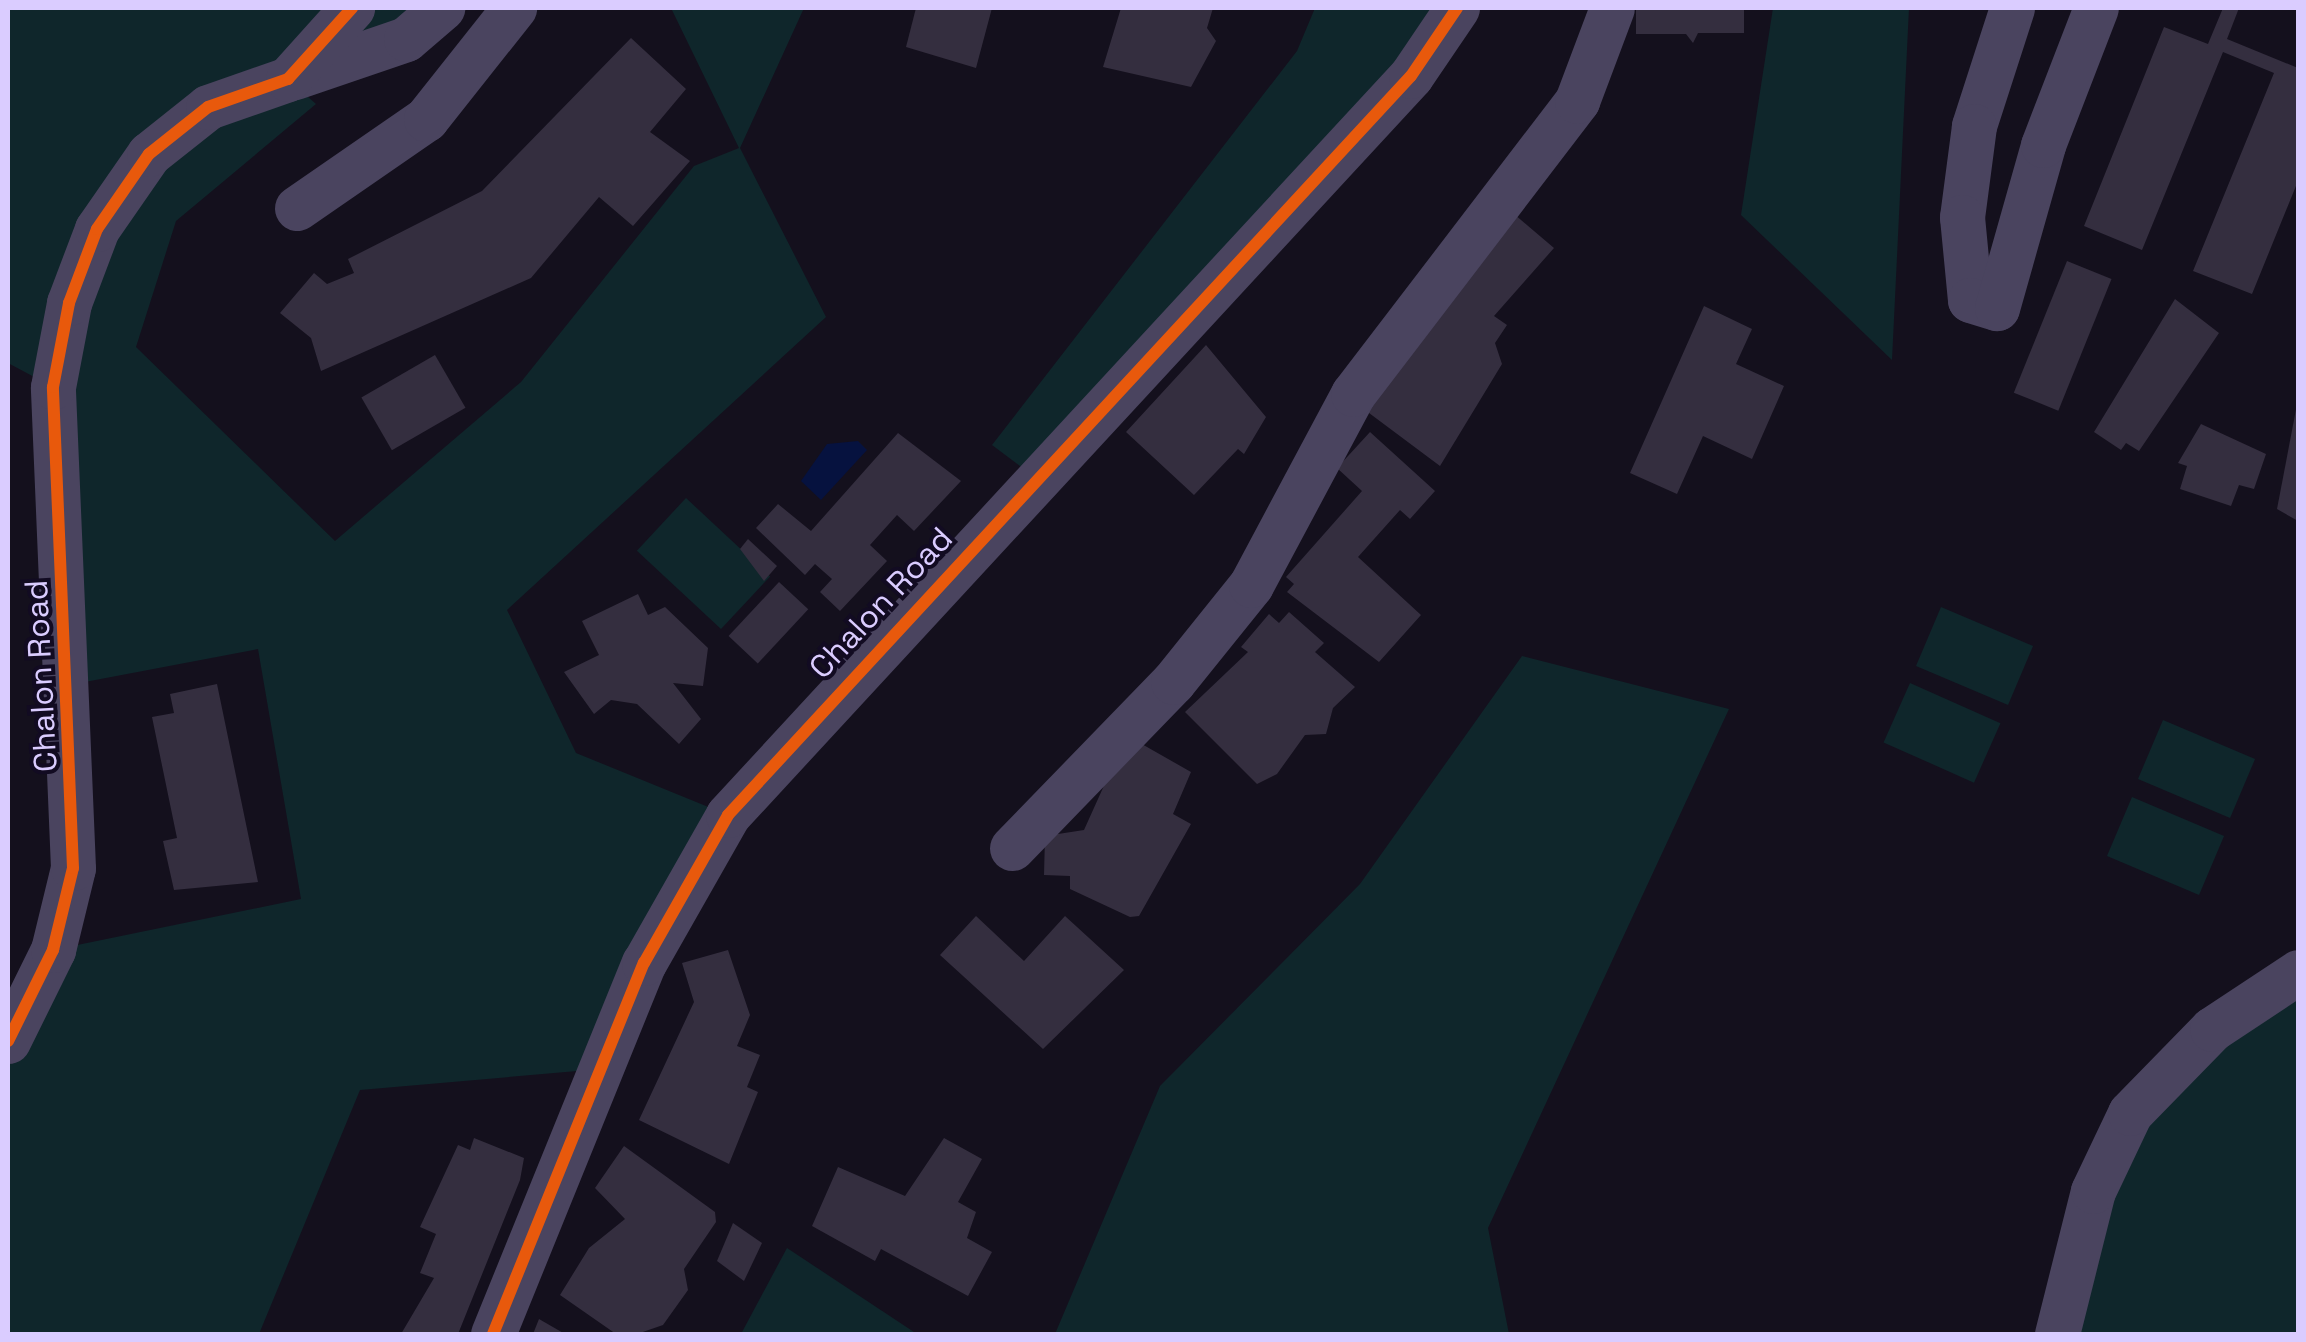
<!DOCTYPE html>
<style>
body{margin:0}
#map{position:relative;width:2306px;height:1342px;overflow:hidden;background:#14101d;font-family:"Space Grotesk",sans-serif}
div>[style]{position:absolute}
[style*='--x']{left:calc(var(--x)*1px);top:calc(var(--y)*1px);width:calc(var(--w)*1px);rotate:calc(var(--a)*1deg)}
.green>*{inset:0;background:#0f262b;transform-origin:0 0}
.water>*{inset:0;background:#06123f}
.building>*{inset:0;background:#342e3f;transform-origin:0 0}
.minor>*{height:45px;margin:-22.5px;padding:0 22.5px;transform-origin:22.5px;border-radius:22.5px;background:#4a445f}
.cycleway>*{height:12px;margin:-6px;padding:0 6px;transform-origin:6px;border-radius:6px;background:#e8590c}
span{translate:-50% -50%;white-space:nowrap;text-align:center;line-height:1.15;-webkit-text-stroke:8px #120b22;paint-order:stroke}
.street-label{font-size:32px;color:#daccff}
.frame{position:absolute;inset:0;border:10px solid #daccff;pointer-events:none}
</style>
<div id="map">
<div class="green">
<div style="clip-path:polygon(8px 8px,442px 8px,289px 80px,316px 104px,176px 221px,136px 347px,335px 541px,521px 382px,694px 166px,739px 148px,671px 8px,804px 8px,740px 148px,826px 317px,507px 610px,576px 753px,728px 815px,600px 1069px,360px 1090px,259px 1334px,8px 1334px,8px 1041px,53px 950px,301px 899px,258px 649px,69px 685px,53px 387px,8px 363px)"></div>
<div style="clip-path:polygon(1315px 8px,1457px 8px,1036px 478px,992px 445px,1297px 51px)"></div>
<div style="clip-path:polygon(1773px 8px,1909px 8px,1892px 360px,1741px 215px)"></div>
<div style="left:686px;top:498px;width:115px;height:72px;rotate:43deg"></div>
<div style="left:1941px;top:607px;width:100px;height:64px;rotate:23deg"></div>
<div style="clip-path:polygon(1522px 656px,1729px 709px,1488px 1228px,1509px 1334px,1055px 1334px,1160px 1086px,1360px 884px)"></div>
<div style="left:1910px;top:683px;width:99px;height:65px;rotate:24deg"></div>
<div style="left:2163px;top:720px;width:100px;height:64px;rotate:23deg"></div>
<div style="left:2132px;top:797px;width:100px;height:64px;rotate:23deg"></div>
<div style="clip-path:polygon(2298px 964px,2298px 1334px,2054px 1334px,2115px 1105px)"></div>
<div style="clip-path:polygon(787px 1248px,917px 1334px,741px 1334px)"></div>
</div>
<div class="water">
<div style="clip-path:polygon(858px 441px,867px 450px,821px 500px,801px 481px,827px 444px)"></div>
</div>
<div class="building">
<div style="clip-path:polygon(916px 8px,992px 8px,976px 68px,906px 47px)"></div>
<div style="clip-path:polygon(1121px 8px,1213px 8px,1207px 28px,1216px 41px,1191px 87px,1103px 67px)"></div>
<div style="clip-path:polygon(1636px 8px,1744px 8px,1744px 33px,1698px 33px,1693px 43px,1686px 34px,1636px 34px)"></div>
<div style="clip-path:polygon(2223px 8px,2239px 8px,2227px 39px,2298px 68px,2298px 181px,2252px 294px,2193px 271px,2274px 73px,2223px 52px,2142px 250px,2084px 226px,2164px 27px,2208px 44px)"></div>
<div style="clip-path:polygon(631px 38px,686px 89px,650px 132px,690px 161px,633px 226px,599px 197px,531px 278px,321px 371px,311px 338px,280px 313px,314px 273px,327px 284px,354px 273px,348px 259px,482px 191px)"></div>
<div style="clip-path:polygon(1514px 214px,1554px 248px,1494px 316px,1507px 325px,1495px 343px,1502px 364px,1440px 466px,1365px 410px)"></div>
<div style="left:2067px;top:261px;width:48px;height:142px;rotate:22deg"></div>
<div style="clip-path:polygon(2175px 299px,2219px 333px,2139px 451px,2126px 443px,2121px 450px,2094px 432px)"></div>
<div style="clip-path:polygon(1704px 306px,1752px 329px,1736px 364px,1784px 386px,1752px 459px,1703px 436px,1677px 494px,1630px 473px)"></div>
<div style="clip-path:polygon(1206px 345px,1266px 417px,1244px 454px,1238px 449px,1194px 495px,1126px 432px)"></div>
<div style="left:435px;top:355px;width:61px;height:85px;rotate:60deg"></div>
<div style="clip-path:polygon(2298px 399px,2298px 521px,2277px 509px)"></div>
<div style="clip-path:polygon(2201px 424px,2266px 454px,2254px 489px,2239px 485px,2231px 506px,2180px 489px,2187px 466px,2178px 463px)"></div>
<div style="clip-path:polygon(1370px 432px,1435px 491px,1410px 519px,1400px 510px,1358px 557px,1421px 615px,1379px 662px,1287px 592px,1294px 584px,1286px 577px,1362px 491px,1337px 468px)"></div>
<div style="clip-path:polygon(898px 433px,961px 481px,914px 531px,897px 515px,870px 545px,887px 561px,840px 611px,820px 592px,832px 579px,815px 564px,805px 575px,756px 528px,778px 504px,811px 531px)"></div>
<div style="clip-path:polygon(748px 539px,777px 566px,764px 581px,740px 549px)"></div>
<div style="left:779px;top:582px;width:40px;height:74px;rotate:43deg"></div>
<div style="clip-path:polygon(638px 594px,648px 615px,665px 607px,708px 648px,703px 686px,673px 683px,701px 719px,679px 744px,637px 704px,611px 700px,594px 714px,564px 672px,599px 655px,582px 621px)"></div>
<div style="clip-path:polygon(1289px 612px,1324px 643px,1315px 652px,1355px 687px,1333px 708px,1326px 734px,1305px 735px,1277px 774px,1257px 784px,1185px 712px,1248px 652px,1241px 647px,1269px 614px,1279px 623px)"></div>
<div style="clip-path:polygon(217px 684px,258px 882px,174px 890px,163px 841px,177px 838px,152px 717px,174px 713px,170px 694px)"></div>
<div style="clip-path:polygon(1140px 743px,1191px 772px,1173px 814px,1191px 824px,1139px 916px,1130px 917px,1070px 889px,1070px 876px,1044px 875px,1045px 836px,1084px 830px,1116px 759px)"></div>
<div style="clip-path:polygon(976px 916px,1024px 961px,1065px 916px,1124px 970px,1043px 1049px,940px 955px)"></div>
<div style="clip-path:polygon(728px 950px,750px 1015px,737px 1046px,760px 1055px,747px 1087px,758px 1092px,729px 1164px,639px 1120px,694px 1002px,682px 963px)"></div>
<div style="clip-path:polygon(474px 1138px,524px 1158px,520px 1180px,458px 1334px,401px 1334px,434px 1278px,420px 1273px,436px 1234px,420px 1227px,458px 1145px,470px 1150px)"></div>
<div style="clip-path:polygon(944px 1138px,982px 1159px,958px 1202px,976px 1212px,967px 1238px,992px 1252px,968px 1296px,881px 1249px,875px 1261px,812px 1226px,838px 1167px,905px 1196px)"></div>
<div style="clip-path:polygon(624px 1146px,715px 1212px,716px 1222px,684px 1269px,688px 1290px,663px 1325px,637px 1334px,616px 1334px,560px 1295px,589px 1248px,625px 1219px,595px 1188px)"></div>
<div style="clip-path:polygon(733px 1223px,762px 1243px,744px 1281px,717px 1261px)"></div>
<div style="clip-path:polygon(539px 1319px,565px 1334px,533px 1334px)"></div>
</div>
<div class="minor">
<div style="--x:2012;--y:8;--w:124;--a:107.9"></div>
<div style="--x:1974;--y:126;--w:92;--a:97.5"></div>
<div style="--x:1962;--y:217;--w:83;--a:84.5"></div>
<div style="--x:1970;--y:300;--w:28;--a:17"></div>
<div style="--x:1997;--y:308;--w:169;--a:-74.2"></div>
<div style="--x:2043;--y:145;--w:147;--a:-68.9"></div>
<div style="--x:295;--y:77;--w:117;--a:-18.9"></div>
<div style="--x:406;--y:39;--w:48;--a:-40.7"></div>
<div style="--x:297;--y:208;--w:157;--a:-34.6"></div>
<div style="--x:426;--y:119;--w:142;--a:-51.6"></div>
<div style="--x:1012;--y:848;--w:231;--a:-45.9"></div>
<div style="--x:1173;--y:682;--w:124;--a:-51.2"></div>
<div style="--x:1251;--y:585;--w:217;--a:-61.9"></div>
<div style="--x:1353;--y:394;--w:369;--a:-52.6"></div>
<div style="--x:1577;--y:101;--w:99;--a:-69.4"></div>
<div style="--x:8;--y:1041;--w:102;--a:-63.7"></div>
<div style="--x:53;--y:950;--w:84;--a:-76.3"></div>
<div style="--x:73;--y:868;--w:481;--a:-92.4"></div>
<div style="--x:53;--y:387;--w:86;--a:-79.2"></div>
<div style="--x:69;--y:303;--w:79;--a:-69.3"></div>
<div style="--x:97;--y:229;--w:91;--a:-55.3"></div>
<div style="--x:149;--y:154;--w:75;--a:-38.5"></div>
<div style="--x:208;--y:107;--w:85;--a:-19.3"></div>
<div style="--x:288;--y:79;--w:96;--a:-48"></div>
<div style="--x:493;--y:1334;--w:401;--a:-67.9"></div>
<div style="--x:644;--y:963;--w:170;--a:-60.4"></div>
<div style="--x:728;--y:815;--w:1006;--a:-47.26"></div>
<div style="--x:1411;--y:76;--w:82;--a:-55.9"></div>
<div style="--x:2057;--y:1334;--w:147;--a:-75.9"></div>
<div style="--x:2093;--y:1191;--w:86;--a:-64.6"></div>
<div style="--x:2130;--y:1113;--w:117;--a:-45.7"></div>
<div style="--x:2212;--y:1029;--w:103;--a:-33.5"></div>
</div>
<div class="cycleway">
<div style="--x:8;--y:1041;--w:102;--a:-63.7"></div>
<div style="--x:53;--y:950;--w:84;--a:-76.3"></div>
<div style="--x:73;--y:868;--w:481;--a:-92.4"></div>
<div style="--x:53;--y:387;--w:86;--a:-79.2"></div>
<div style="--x:69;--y:303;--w:79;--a:-69.3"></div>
<div style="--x:97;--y:229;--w:91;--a:-55.3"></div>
<div style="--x:149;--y:154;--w:75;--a:-38.5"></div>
<div style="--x:208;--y:107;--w:85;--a:-19.3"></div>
<div style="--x:288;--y:79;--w:96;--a:-48"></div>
<div style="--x:493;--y:1334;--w:401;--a:-67.9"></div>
<div style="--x:644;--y:963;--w:170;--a:-60.4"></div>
<div style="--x:728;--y:815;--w:1006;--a:-47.26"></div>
<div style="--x:1411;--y:76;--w:82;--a:-55.9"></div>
</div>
<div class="street-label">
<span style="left:881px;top:603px;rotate:-47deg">Chalon Road</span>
<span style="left:41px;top:676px;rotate:-93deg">Chalon Road</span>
</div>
<div class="frame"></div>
</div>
